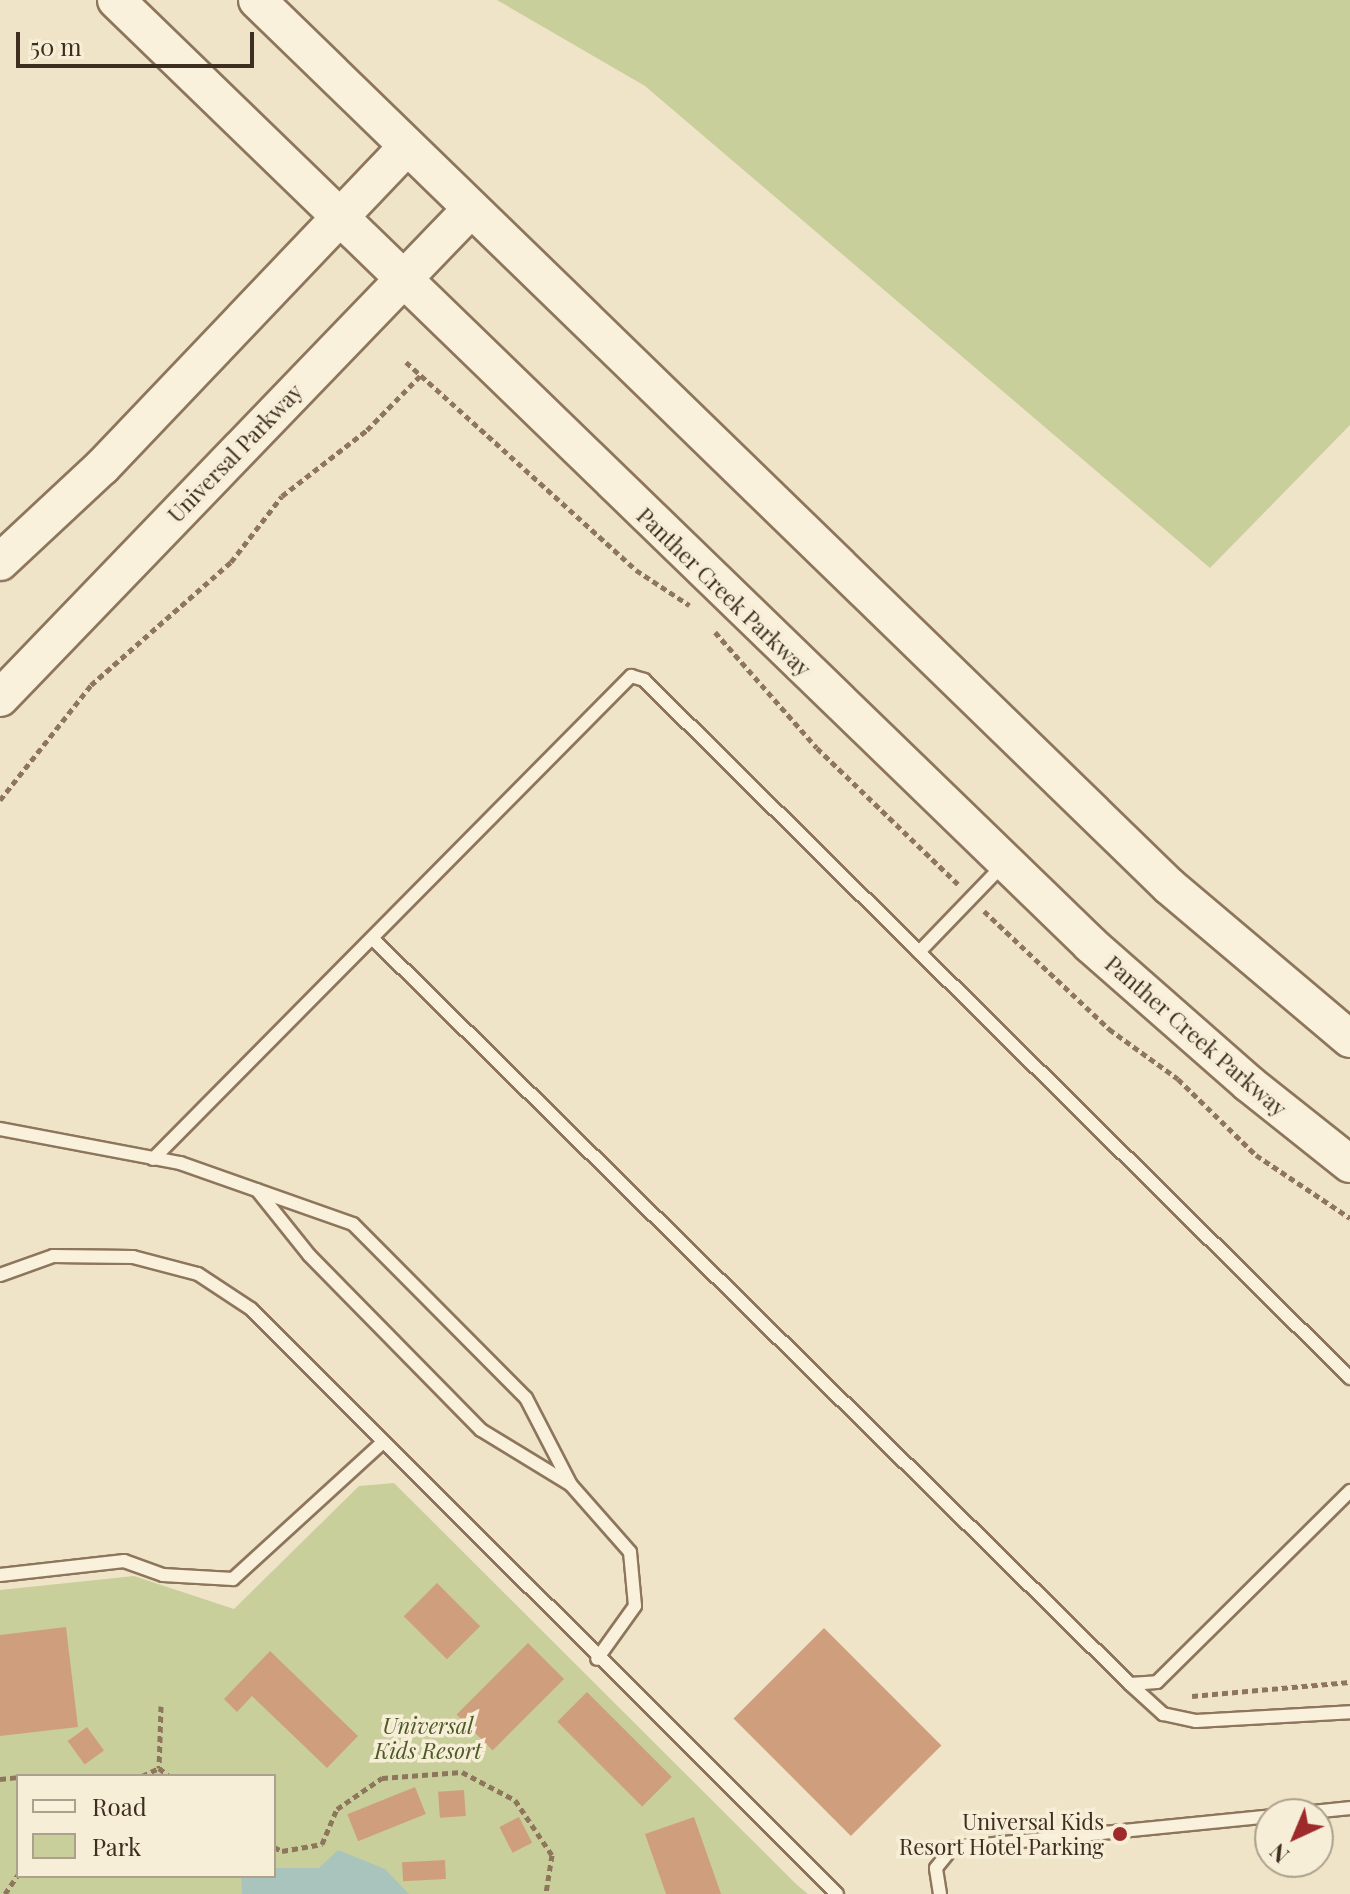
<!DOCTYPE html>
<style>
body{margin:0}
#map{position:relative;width:1350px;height:1894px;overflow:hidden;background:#f0e4c8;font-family:"Playfair Display",serif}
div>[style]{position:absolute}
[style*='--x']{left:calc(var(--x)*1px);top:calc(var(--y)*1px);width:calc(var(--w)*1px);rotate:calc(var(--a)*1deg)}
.green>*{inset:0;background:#c9cf9b}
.water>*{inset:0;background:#a9c4bc}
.building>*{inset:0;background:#cf9f7d;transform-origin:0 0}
.path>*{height:5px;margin-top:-2.5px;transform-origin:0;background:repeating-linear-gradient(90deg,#8d765c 0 6px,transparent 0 10px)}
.roads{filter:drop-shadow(2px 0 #8d765c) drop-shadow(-2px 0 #8d765c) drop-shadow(0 2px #8d765c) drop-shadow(0 -2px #8d765c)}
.lane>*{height:12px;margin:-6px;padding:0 6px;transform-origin:6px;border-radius:6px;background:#faf1dc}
.secondary>*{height:36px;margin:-18px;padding:0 18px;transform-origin:18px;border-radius:18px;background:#faf1dc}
.dots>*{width:22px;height:22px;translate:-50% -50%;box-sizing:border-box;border:4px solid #f7eed8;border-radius:50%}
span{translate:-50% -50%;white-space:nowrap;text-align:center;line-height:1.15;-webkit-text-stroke:7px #f7eed8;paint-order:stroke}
.street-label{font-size:22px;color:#3d2e20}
.park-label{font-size:22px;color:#4d5a26;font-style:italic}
.poi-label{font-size:22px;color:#3d2e20}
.right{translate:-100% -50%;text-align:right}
.legend{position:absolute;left:16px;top:1774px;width:260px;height:104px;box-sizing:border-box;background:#f7eed8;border:2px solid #ada18e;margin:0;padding:10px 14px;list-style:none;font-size:24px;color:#3d2e20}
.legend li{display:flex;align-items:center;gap:16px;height:40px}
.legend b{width:40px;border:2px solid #ada18e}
.north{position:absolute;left:1254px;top:1798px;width:80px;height:80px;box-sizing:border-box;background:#f7eed8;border:2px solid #ada18e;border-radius:50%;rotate:224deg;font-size:22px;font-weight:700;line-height:32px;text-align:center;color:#3d2e20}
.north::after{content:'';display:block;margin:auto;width:28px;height:36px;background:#9e2a2b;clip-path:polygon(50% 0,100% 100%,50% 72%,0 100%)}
.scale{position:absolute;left:16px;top:32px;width:238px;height:36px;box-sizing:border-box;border:4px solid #3d2e20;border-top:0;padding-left:10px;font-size:24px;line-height:28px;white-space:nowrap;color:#3d2e20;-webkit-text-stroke:6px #f7eed8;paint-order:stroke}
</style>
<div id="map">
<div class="green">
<div style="clip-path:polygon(497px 0,1350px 0,1350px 425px,1210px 568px,645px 86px)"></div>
<div style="clip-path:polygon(evenodd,394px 1483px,796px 1884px,808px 1894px,0 1894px,0 1590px,134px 1576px,234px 1609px,359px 1486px,394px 1483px,18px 1776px,274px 1776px,274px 1876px,18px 1876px,18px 1776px)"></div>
</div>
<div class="water">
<div style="clip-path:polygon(338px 1850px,385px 1869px,409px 1894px,242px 1894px,241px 1876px,274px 1876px,274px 1868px,319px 1868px)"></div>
</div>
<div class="building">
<div style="left:437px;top:1583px;width:61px;height:47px;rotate:45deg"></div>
<div style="clip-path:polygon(66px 1627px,78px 1727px,0 1736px,0 1635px)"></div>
<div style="left:824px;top:1628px;width:166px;height:128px;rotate:45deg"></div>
<div style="left:528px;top:1643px;width:51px;height:101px;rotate:45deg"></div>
<div style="clip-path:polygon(270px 1651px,358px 1736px,327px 1768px,252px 1696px,237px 1712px,224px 1699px)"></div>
<div style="left:587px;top:1692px;width:120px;height:42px;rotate:45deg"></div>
<div style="left:87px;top:1727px;width:29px;height:24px;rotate:54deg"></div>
<div style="left:415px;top:1787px;width:29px;height:73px;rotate:68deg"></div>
<div style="left:464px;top:1790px;width:26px;height:26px;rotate:86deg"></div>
<div style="left:519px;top:1817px;width:29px;height:22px;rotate:63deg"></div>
<div style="clip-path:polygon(694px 1817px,721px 1894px,666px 1894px,645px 1834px)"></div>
<div style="left:445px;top:1860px;width:19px;height:43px;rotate:87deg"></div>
</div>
<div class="path">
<div style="--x:406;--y:362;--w:310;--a:42.1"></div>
<div style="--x:636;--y:570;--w:64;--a:33.4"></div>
<div style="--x:715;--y:632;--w:154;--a:48.7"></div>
<div style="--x:817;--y:748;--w:196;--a:44"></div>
<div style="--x:0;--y:800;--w:147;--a:-51.6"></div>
<div style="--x:91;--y:685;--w:186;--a:-41.3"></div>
<div style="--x:231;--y:562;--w:83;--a:-52.3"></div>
<div style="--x:282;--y:496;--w:108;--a:-37.8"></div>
<div style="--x:367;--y:430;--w:77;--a:-45.5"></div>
<div style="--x:984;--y:911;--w:172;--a:43.3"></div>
<div style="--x:1109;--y:1029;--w:85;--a:35.9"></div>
<div style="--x:1178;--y:1079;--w:109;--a:44.3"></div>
<div style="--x:1256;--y:1155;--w:113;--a:33.8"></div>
<div style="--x:1192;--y:1696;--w:159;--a:-5.1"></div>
<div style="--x:161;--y:1706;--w:62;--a:91.8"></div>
<div style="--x:159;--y:1768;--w:13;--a:39"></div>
<div style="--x:142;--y:1776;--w:19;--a:-25"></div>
<div style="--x:0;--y:1779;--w:18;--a:-6"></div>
<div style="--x:274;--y:1847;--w:9;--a:27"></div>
<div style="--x:282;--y:1851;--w:41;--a:-9.9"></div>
<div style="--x:322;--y:1844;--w:38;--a:-67"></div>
<div style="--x:337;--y:1809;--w:55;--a:-34.6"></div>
<div style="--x:382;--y:1778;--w:80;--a:-4.3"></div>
<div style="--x:462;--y:1772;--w:60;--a:27.8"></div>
<div style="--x:515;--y:1800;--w:66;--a:56.1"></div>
<div style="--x:552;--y:1855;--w:39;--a:99"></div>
<div style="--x:5;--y:1894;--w:23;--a:-56"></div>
</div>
<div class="roads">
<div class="lane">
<div style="--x:372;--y:938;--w:1064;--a:44.54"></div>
<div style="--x:1130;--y:1684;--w:27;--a:-4"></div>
<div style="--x:1157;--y:1682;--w:272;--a:-44.7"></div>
<div style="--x:919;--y:952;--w:121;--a:-46"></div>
<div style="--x:0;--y:1129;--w:183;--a:10.7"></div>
<div style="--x:180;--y:1163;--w:183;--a:19.4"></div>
<div style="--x:353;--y:1224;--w:245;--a:45.2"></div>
<div style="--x:526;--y:1398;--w:98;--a:62.7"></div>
<div style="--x:571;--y:1485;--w:89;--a:48.6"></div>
<div style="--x:630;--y:1552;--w:54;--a:84.7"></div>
<div style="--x:635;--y:1606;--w:65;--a:125.6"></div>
<div style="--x:153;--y:1159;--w:680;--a:-45.3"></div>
<div style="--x:631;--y:676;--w:14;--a:17"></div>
<div style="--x:644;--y:680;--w:993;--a:44.67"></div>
<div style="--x:257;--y:1190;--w:83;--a:51.3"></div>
<div style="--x:309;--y:1255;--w:245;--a:45.5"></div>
<div style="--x:481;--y:1430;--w:105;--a:31.4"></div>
<div style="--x:0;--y:1275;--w:56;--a:-19.7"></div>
<div style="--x:53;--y:1256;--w:80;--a:0.7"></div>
<div style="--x:133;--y:1257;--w:67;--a:14.7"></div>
<div style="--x:198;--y:1274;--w:64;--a:33.4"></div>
<div style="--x:251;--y:1309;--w:828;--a:44.95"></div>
<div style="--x:0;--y:1575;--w:125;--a:-6.4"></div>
<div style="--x:124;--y:1561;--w:41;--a:19.7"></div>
<div style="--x:163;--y:1575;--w:70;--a:3.3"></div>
<div style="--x:233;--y:1579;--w:203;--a:-42.4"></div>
<div style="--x:1130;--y:1684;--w:45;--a:42.3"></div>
<div style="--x:1163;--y:1714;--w:34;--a:12"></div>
<div style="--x:1196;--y:1721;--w:154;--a:-3.3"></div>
<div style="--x:1292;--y:1814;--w:58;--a:-5.9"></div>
<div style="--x:940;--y:1894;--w:26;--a:-99"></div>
<div style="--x:936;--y:1868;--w:26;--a:-51"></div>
<div style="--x:952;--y:1848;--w:320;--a:-5.7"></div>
</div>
<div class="secondary">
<div style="--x:116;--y:0;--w:1358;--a:44.1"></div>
<div style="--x:1091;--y:945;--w:209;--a:41.3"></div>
<div style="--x:1248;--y:1083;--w:130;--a:38.5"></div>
<div style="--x:257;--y:0;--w:1272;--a:44.17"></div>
<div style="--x:1169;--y:886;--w:237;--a:40.2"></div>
<div style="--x:0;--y:562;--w:139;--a:-43"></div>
<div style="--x:102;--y:467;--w:442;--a:-46.4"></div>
<div style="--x:0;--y:698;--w:679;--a:-46.07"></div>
</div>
</div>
<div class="dots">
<div style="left:1120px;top:1834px;background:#9e2a2b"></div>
</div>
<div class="street-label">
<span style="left:235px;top:453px;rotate:-46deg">Universal Parkway</span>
<span style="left:724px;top:592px;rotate:44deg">Panther Creek Parkway</span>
<span style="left:1196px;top:1036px;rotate:41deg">Panther Creek Parkway</span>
</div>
<div class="park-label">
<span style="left:428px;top:1738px">Universal<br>Kids Resort</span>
</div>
<div class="poi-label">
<span class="right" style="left:1104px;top:1834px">Universal Kids<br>Resort Hotel Parking</span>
</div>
<ul class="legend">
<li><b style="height:10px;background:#faf1dc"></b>Road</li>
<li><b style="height:22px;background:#c9cf9b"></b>Park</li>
</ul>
<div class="north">N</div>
<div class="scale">50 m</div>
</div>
